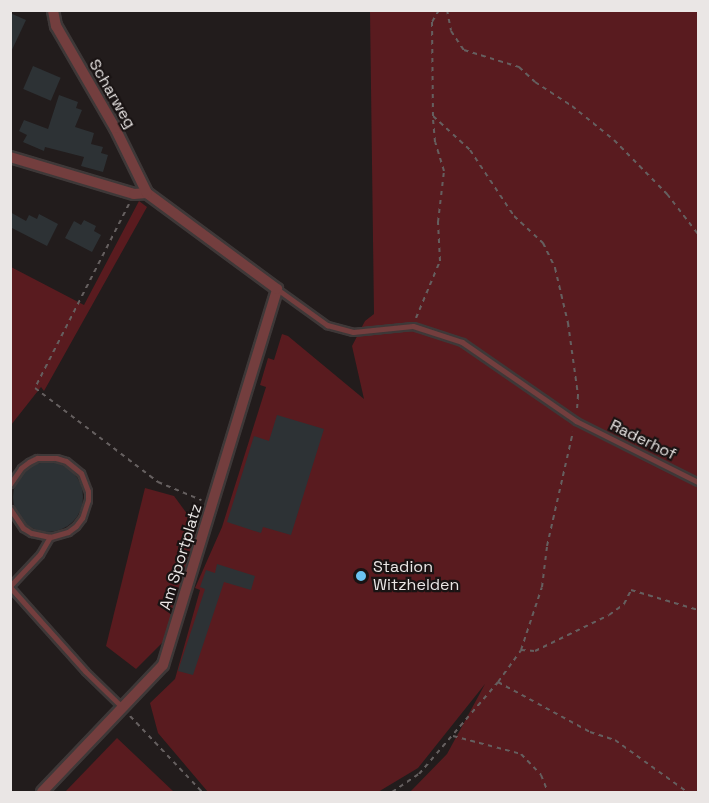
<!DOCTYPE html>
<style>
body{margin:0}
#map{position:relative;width:709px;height:803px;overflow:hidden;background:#221c1c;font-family:"Space Grotesk",sans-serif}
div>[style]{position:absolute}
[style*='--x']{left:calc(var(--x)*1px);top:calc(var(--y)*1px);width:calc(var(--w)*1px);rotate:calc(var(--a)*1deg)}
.green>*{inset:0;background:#591b1f}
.building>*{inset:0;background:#2d3235;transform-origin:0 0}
.round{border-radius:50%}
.path>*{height:2px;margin-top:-1px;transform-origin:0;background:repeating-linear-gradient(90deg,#655f5f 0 4.5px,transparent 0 9px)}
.roads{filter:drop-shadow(2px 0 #3e3838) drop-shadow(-2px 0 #3e3838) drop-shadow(0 2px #3e3838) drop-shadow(0 -2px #3e3838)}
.lane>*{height:5px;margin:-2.5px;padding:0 2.5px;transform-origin:2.5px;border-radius:2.5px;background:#733e3e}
.street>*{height:10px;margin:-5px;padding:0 5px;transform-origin:5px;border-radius:5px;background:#733e3e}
.dots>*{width:16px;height:16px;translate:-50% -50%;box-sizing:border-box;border:3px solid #191313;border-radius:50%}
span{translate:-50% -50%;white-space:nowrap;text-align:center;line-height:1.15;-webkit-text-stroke:4.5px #191313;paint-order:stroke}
.street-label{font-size:16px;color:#eae6e5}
.poi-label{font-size:16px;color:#eae6e5}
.left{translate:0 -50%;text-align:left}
.frame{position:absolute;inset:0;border:12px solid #eae6e5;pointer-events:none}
</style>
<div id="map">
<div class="green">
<div style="clip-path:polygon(370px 11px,698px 11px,698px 792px,410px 792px,447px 754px,485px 684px,418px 768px,378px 792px,208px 792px,158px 733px,150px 703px,175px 679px,200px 590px,195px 588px,222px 527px,266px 387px,260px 385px,268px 358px,274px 360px,282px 334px,288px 336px,364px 399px,352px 346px,365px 321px,374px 314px)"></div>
<div style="clip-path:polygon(139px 201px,147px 207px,44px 391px,41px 387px,11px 425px,11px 267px,84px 305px)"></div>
<div style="clip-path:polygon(145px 488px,174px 496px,199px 530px,164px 641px,136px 669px,106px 646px)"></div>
<div style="clip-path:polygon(117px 738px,174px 792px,65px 792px)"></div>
</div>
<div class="building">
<div style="clip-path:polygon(10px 13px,26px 20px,10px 54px)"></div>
<div style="left:33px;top:66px;width:30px;height:25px;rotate:23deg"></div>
<div style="clip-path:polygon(59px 95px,78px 102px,76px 108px,82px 110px,75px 127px,94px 133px,91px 144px,103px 147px,101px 153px,108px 155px,103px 172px,81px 166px,84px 157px,45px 147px,44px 151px,23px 142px,27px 135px,19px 131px,24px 120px,48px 129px)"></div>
<div style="clip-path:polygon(10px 212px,26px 221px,29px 215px,37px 219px,39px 214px,58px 224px,47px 246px,10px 227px)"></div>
<div style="clip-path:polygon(84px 220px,96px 226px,94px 231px,101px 235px,92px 252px,65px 238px,74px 221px,81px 225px)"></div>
<div style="clip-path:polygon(277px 415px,324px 429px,291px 535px,263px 527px,261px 533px,227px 522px,254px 436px,269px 441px)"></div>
<div class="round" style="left:13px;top:462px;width:70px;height:70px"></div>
<div style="clip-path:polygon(217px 564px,255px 576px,251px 590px,224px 582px,193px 675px,178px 671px,205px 589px,200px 587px,206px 570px,215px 573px)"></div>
</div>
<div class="path">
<div style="--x:439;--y:10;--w:14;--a:120"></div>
<div style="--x:432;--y:22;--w:94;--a:89.4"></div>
<div style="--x:433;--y:116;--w:50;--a:42.6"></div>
<div style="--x:470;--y:150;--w:79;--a:56.3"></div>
<div style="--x:514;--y:216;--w:40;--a:43"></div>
<div style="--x:543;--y:243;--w:28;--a:64"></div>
<div style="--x:555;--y:268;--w:57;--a:76.7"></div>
<div style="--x:568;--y:323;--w:73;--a:82.1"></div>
<div style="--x:578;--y:395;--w:16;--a:94"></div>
<div style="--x:447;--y:10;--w:21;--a:79"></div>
<div style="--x:451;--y:31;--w:23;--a:56"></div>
<div style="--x:464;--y:50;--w:58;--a:17.2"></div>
<div style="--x:519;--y:67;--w:22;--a:43"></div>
<div style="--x:535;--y:82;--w:44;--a:33"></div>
<div style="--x:572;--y:106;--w:54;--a:39"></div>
<div style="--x:614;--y:140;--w:76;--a:45.5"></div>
<div style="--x:667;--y:194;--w:51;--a:52.2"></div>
<div style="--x:129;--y:204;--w:207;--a:117.1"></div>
<div style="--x:35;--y:388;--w:155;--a:37.4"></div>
<div style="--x:158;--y:482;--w:47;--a:22.7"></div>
<div style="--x:416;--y:318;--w:62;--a:-67.2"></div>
<div style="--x:440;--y:261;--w:39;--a:-93"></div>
<div style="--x:438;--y:222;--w:51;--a:-83.3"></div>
<div style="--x:444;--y:171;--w:30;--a:-107"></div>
<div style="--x:435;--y:142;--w:24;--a:-95"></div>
<div style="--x:521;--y:650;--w:14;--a:4"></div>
<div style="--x:535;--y:651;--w:82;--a:-25.9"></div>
<div style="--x:609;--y:615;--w:19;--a:-36"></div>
<div style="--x:624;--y:604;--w:16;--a:-63"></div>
<div style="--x:631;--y:590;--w:70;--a:16.6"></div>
<div style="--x:498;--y:682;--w:105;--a:28.5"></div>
<div style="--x:590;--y:732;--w:26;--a:18"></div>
<div style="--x:615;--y:740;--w:89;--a:35.8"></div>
<div style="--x:130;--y:716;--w:105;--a:46.5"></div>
<div style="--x:453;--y:736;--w:70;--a:14.8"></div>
<div style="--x:521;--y:754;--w:29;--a:46"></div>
<div style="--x:541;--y:775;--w:18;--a:68"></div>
<div style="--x:392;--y:792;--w:32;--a:-34"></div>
<div style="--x:419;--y:774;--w:121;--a:-49.3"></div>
<div style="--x:498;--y:682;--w:39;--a:-54"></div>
<div style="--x:521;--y:650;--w:66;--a:-71.6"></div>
<div style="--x:542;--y:587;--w:41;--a:-83"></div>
<div style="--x:547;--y:546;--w:117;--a:-77.2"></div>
</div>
<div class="roads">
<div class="lane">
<div style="--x:277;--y:289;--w:62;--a:35.8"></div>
<div style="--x:327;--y:325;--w:27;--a:15"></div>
<div style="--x:353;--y:332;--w:60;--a:-5.7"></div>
<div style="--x:413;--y:326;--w:52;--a:18.1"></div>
<div style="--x:462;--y:342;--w:139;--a:34.7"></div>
<div style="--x:576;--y:421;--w:136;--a:26.6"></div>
<div style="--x:10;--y:484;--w:19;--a:-55"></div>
<div style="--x:21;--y:468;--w:10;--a:-37"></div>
<div style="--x:29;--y:462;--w:9;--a:-27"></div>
<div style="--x:37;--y:458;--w:19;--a:0"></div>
<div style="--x:56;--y:458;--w:10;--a:17"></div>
<div style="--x:66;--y:461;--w:19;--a:39"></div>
<div style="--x:81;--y:473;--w:19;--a:69"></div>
<div style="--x:88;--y:491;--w:9;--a:90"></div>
<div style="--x:88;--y:500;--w:19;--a:108"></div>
<div style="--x:82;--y:518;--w:10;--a:127"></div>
<div style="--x:76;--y:526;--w:10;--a:143"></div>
<div style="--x:68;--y:532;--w:19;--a:164"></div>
<div style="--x:50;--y:537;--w:19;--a:-168"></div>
<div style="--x:31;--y:533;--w:9;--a:-148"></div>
<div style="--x:23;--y:528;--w:23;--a:-124"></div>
<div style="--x:10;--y:586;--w:44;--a:-46.8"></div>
<div style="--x:40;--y:554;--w:20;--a:-60"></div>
<div style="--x:10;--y:587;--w:113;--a:48.2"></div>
<div style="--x:85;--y:671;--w:53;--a:44.2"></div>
</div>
<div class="street">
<div style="--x:10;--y:157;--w:129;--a:16.6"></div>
<div style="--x:134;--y:194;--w:13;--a:-4"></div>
<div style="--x:42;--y:792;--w:175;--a:-46.4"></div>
<div style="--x:163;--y:665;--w:393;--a:-73.1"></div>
<div style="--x:277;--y:289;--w:162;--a:-143.6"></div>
<div style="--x:147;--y:193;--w:72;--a:-116.2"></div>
<div style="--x:115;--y:128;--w:118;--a:-120"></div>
<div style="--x:56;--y:26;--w:16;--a:-101"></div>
</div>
</div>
<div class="dots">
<div style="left:361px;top:576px;background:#6bc3f2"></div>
</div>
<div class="street-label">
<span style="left:112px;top:94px;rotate:60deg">Scharweg</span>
<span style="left:643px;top:440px;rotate:26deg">Raderhof</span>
<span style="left:181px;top:557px;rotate:-73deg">Am Sportplatz</span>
</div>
<div class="poi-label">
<span class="left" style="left:373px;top:576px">Stadion<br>Witzhelden</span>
</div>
<div class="frame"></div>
</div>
